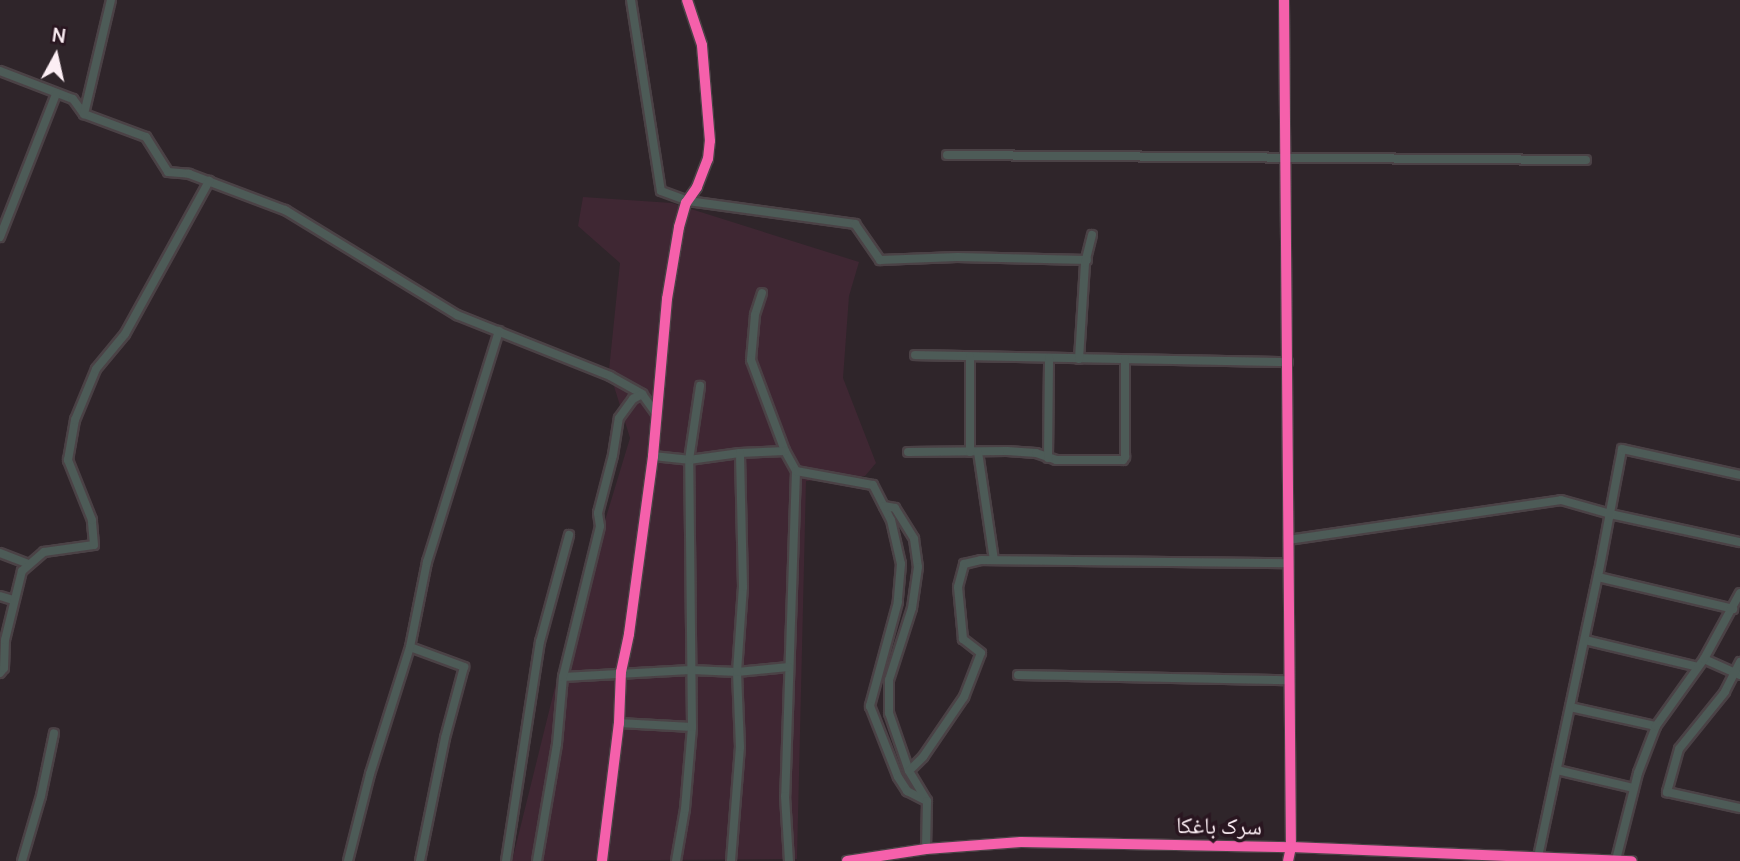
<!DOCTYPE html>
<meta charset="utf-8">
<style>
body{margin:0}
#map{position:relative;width:1740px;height:861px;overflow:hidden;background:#2f252a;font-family:Manrope,"Noto Naskh Arabic",sans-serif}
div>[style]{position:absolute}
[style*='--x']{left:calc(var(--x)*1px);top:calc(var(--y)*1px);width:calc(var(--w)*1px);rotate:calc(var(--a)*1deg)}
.built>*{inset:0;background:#3f2733}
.roads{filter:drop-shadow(2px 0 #4b4246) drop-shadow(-2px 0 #4b4246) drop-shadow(0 2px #4b4246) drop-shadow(0 -2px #4b4246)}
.minor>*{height:8px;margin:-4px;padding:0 4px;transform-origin:4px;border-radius:4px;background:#4d5b57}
.cycleway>*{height:10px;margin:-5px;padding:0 5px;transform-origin:5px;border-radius:5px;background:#f560ab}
span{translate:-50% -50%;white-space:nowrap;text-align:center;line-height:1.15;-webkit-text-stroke:7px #291620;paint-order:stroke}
.street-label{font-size:23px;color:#fceef4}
.north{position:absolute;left:21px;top:21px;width:70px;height:70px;-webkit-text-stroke:5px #291620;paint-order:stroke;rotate:8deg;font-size:19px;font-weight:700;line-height:28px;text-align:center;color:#fceef4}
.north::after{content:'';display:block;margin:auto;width:24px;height:32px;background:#fceef4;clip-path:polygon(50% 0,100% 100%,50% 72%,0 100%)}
</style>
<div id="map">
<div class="built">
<div style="clip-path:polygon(583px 197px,672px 203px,859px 262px,849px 296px,843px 378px,876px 463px,865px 476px,806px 481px,797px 859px,512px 861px,557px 679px,630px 438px,609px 370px,620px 263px,578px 226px)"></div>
</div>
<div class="roads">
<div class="minor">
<div style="--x:631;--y:0;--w:193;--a:81.1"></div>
<div style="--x:661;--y:191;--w:29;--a:20"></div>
<div style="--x:688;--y:201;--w:169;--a:7.8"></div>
<div style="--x:855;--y:224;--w:44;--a:55.2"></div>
<div style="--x:880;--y:260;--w:77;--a:-2.2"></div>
<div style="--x:957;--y:257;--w:130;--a:1.3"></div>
<div style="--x:1284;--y:0;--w:847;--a:89.53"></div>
<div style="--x:1291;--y:847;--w:14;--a:102"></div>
<div style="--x:0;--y:71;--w:78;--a:21"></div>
<div style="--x:73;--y:99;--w:19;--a:54"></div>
<div style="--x:84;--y:114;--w:66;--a:20.4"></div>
<div style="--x:146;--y:137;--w:41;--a:57.8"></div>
<div style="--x:168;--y:172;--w:21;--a:5"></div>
<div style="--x:189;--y:174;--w:103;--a:20.6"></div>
<div style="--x:285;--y:210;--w:202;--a:31.4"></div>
<div style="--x:457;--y:315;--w:165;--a:21.7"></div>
<div style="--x:610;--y:376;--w:37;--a:29"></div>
<div style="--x:642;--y:394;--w:24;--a:54"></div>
<div style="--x:84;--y:114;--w:117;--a:-76.7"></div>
<div style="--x:947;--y:155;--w:639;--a:0.45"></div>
<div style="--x:0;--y:237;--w:154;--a:-68.6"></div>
<div style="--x:762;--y:293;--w:23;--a:108"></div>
<div style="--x:755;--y:315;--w:45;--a:95.1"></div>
<div style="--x:751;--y:360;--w:97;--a:69.5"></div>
<div style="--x:785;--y:451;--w:23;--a:61"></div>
<div style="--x:796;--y:471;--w:325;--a:91.9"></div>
<div style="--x:785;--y:796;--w:65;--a:86.5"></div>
<div style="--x:915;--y:355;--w:373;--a:1.1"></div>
<div style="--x:1079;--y:359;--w:96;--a:-86.4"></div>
<div style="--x:1085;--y:263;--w:29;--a:-76"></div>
<div style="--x:908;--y:452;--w:99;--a:-0.6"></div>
<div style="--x:1007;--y:451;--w:29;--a:4"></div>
<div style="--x:1036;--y:453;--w:21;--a:19"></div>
<div style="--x:1056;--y:460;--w:67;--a:0"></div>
<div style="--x:1123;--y:460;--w:4;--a:-56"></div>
<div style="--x:1125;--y:457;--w:98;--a:-90"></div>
<div style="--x:970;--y:452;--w:95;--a:-90"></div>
<div style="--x:978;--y:452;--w:109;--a:81.6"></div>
<div style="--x:653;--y:456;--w:36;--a:6"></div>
<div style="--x:689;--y:460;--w:51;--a:-7.8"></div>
<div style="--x:740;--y:453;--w:45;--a:-2.5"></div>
<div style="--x:1048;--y:458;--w:100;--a:-89.4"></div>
<div style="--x:796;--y:471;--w:78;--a:10.3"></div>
<div style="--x:873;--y:485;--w:39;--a:63"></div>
<div style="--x:891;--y:520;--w:45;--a:77.2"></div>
<div style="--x:901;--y:564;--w:38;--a:95"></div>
<div style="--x:898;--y:602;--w:108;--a:105.1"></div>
<div style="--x:870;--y:706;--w:76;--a:68.5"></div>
<div style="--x:898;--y:777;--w:17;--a:57"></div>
<div style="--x:907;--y:791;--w:22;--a:27"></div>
<div style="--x:884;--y:506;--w:11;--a:10"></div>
<div style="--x:895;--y:508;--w:36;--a:58"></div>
<div style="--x:914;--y:539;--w:28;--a:82"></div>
<div style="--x:918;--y:567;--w:41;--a:98.3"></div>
<div style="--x:912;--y:608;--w:76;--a:107.7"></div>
<div style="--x:889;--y:680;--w:33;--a:90"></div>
<div style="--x:889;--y:713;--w:61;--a:71"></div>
<div style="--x:909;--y:771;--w:35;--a:59"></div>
<div style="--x:927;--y:801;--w:48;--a:91.2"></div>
<div style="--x:1288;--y:540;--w:276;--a:-8.3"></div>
<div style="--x:1561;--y:500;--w:51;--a:15.9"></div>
<div style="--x:1610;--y:514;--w:133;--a:12.2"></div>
<div style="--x:0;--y:553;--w:31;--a:21"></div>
<div style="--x:1598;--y:577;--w:139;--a:13.3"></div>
<div style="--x:0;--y:596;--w:14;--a:17"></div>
<div style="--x:1585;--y:640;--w:116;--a:13.4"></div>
<div style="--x:410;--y:647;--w:58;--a:20.3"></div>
<div style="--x:464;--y:667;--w:73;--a:105"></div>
<div style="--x:445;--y:738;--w:126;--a:101.5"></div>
<div style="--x:1704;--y:659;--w:39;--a:24"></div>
<div style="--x:1740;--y:662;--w:34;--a:117"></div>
<div style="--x:1725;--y:692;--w:73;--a:128.9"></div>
<div style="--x:1679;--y:749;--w:45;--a:105.6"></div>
<div style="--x:1667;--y:792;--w:75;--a:12.4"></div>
<div style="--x:0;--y:673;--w:6;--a:-51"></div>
<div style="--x:4;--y:668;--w:28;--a:-88"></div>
<div style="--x:5;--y:640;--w:71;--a:-76.2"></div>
<div style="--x:22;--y:571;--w:29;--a:-41"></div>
<div style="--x:44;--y:552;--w:50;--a:-8"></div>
<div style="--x:94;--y:545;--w:25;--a:-95"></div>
<div style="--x:92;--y:520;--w:65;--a:-111.8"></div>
<div style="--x:68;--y:460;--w:41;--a:-80.1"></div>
<div style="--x:75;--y:420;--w:55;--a:-67.6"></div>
<div style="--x:96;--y:369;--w:45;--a:-50.4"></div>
<div style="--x:125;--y:334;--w:175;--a:-61.2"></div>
<div style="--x:1018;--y:675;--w:270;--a:1.1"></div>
<div style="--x:563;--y:677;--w:128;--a:-3.1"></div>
<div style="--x:691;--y:670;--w:46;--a:2.5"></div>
<div style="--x:737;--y:672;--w:52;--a:-5.5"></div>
<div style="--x:1570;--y:707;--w:88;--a:12.5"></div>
<div style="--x:619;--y:723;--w:73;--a:3.1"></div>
<div style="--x:1557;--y:770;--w:79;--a:13.2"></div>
<div style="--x:909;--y:771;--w:20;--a:-45"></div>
<div style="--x:923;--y:757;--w:73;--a:-55.7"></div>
<div style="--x:964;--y:697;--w:47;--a:-68.9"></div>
<div style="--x:981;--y:653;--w:23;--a:-142"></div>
<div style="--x:963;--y:639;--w:52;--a:-95.5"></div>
<div style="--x:958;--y:587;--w:24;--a:-75"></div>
<div style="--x:964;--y:564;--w:17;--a:-13"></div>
<div style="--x:981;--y:560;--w:306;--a:0.6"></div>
<div style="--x:1538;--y:857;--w:292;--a:-78"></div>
<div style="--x:1599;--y:571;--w:124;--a:-79.3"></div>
<div style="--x:1622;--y:449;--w:121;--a:12.4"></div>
<div style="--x:1616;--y:860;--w:90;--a:-75.8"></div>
<div style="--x:1638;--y:773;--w:50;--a:-69"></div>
<div style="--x:1656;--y:726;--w:82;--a:-54.4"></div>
<div style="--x:1704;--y:659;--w:75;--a:-61.4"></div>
<div style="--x:22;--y:861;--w:68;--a:-73.7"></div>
<div style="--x:41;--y:796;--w:64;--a:-78.3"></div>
<div style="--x:348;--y:861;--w:90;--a:-75.8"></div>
<div style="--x:370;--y:774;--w:133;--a:-72.5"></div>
<div style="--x:410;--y:647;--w:87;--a:-78.7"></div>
<div style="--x:427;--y:562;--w:242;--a:-72.7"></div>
<div style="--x:506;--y:861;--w:222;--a:-81.2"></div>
<div style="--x:540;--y:642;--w:111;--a:-74.8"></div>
<div style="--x:537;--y:861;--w:119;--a:-80.3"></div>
<div style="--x:557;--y:744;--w:67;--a:-84.9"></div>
<div style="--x:563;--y:677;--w:155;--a:-76.2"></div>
<div style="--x:600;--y:526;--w:13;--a:-99"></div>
<div style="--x:598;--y:513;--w:60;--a:-75.5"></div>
<div style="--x:613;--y:455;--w:37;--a:-81"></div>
<div style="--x:619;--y:418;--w:24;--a:-54"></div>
<div style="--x:633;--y:399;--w:10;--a:-29"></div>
<div style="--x:602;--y:861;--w:139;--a:-83"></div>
<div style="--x:619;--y:723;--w:51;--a:-87.8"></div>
<div style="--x:621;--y:672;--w:39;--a:-78"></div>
<div style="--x:629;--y:634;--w:180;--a:-82.3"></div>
<div style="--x:653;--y:456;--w:158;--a:-84.9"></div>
<div style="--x:667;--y:299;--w:73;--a:-80.5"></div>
<div style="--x:679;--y:227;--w:25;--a:-74"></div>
<div style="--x:686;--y:203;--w:19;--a:-55"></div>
<div style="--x:697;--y:187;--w:30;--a:-69"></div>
<div style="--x:708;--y:159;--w:18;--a:-84"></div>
<div style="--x:710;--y:141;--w:96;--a:-94.8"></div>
<div style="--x:702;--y:45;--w:47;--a:-108.4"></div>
<div style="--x:676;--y:861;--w:53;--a:-80.2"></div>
<div style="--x:685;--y:809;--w:82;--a:-85.1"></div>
<div style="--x:692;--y:727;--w:267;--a:-90.6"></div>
<div style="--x:689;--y:460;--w:75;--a:-81.5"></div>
<div style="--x:731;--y:861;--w:114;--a:-85.5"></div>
<div style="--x:740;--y:747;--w:75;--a:-92.3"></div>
<div style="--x:737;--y:672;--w:85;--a:-86"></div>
<div style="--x:743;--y:587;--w:134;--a:-91.3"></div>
<div style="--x:847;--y:861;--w:80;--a:-8.6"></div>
<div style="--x:926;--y:849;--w:95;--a:-4.2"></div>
<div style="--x:1021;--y:842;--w:270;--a:1.1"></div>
<div style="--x:1291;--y:847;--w:341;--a:2.4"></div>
</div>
</div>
<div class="cycleway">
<div style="--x:1284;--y:0;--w:847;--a:89.53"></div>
<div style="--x:1291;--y:847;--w:14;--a:102"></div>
<div style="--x:602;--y:861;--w:139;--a:-83"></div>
<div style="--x:619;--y:723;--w:51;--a:-87.8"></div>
<div style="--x:621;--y:672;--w:39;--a:-78"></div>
<div style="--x:629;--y:634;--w:180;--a:-82.3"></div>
<div style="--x:653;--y:456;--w:158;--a:-84.9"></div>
<div style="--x:667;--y:299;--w:73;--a:-80.5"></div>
<div style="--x:679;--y:227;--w:25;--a:-74"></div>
<div style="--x:686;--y:203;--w:19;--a:-55"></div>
<div style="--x:697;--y:187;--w:30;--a:-69"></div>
<div style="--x:708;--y:159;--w:18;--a:-84"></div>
<div style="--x:710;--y:141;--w:96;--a:-94.8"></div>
<div style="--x:702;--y:45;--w:47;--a:-108.4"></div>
<div style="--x:847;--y:861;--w:80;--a:-8.6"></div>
<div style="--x:926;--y:849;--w:95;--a:-4.2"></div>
<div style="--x:1021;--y:842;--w:270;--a:1.1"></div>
<div style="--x:1291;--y:847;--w:341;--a:2.4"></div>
</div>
<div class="street-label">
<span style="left:1219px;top:825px;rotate:1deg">سرک باغکا</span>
</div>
<div class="north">N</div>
</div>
